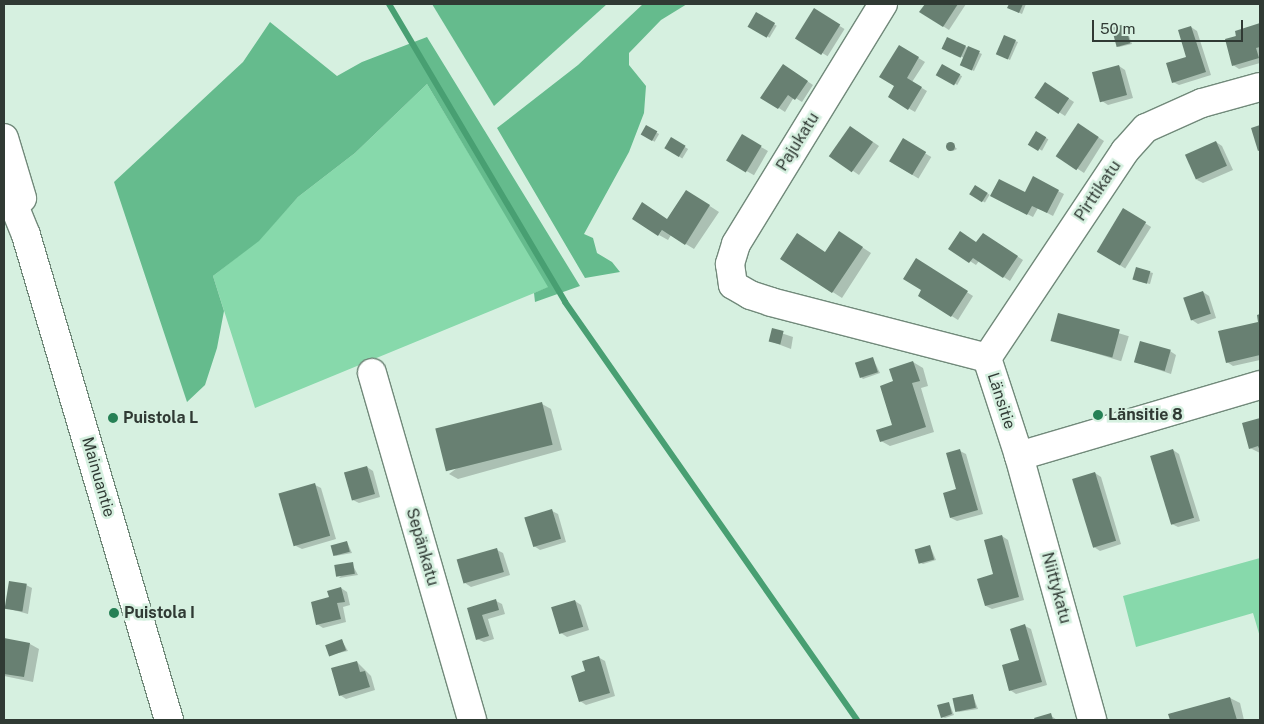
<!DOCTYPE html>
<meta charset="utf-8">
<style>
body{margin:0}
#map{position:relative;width:1264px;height:724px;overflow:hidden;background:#d6f0e0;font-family:"Public Sans",sans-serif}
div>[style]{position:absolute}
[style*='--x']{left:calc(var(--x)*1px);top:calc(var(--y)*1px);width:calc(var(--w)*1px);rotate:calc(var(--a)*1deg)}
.green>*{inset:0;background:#87d9ab}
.forest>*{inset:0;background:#65bb8d}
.shadow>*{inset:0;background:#0003;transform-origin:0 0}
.stream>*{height:6px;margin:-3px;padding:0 3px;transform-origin:3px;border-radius:3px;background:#489f72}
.building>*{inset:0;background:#688072;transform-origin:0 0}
.round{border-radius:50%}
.roads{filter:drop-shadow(1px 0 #71897a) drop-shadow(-1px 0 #71897a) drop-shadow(0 1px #71897a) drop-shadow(0 -1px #71897a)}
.minor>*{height:28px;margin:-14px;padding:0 14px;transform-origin:14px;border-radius:14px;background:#fff}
.major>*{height:28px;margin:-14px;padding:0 14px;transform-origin:14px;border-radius:14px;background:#fff}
.dots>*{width:14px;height:14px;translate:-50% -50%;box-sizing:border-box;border:2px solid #d6f0e0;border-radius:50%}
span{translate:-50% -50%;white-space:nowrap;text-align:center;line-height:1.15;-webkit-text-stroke:5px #d6f0e0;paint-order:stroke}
.street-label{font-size:16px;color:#303a34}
.poi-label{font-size:16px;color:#303a34;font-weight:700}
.left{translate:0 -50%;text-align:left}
.frame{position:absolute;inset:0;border:5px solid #303a34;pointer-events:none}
.scale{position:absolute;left:1092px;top:20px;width:151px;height:22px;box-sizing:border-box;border:2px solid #303a34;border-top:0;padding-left:6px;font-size:15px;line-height:18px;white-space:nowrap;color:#303a34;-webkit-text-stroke:4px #d6f0e0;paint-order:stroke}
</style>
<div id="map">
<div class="green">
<div style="clip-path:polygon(427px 84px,549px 287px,255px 408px,213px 276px,259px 240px,298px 197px,355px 153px)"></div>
<div style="clip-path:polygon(1260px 558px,1260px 637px,1253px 613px,1136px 647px,1123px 596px)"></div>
</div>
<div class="forest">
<div style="clip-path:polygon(432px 4px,607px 4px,494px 106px)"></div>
<div style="clip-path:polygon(643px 4px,687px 4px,661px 20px,629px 53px,629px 65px,646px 86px,644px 113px,629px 152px,584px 234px,593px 238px,597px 253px,612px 262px,620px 272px,585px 278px,497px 128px,578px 65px)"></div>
<div style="clip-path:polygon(270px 22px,337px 76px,362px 62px,427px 37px,580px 286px,535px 302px,534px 293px,548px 287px,427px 84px,355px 153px,298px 197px,259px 241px,213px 276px,224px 311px,217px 348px,205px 385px,187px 402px,114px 182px,243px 62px)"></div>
</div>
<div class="shadow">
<div style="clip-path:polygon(926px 4px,966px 4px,949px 30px,921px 12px)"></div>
<div style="clip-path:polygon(1011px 4px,1026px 4px,1022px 14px,1009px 8px)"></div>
<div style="left:814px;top:10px;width:36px;height:32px;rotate:32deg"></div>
<div style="left:757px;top:14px;width:23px;height:14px;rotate:31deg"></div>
<div style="clip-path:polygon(1125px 25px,1132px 44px,1119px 47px,1117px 46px)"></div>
<div style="clip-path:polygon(1260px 25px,1260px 63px,1239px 69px,1233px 65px,1236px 32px)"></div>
<div style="clip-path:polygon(1191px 27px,1197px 31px,1211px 75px,1179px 85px,1173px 82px,1187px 57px)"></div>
<div style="clip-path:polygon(948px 39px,982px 54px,974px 71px,961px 65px,964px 58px,943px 48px)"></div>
<div style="clip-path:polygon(1015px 41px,1018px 42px,1010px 60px,1000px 55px)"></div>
<div style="clip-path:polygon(899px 46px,925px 62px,912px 82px,927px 91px,915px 112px,889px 97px,896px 86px)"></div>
<div style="left:942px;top:65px;width:23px;height:10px;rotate:29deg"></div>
<div style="clip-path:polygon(1119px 66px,1125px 70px,1133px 98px,1108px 105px,1102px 101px)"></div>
<div style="clip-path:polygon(789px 69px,813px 85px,802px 102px,794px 97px,785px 112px,762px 97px)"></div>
<div style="clip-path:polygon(1051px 87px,1074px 102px,1065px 116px,1036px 97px)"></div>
<div style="left:647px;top:127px;width:14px;height:9px;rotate:30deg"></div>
<div style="clip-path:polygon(1084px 128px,1104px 141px,1084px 173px,1058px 156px)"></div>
<div style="clip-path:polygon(857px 131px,879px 146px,859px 175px,831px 156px)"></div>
<div style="left:1037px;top:133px;width:13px;height:13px;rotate:29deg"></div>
<div style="left:742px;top:136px;width:30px;height:28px;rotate:30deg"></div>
<div style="left:672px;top:139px;width:19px;height:11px;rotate:32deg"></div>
<div style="left:903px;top:140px;width:33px;height:25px;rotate:31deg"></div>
<div style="clip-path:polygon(1216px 142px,1222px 146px,1233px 170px,1203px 183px,1197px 180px)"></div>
<div style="clip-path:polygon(951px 143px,957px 149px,953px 151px,947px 145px)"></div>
<div style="left:975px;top:186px;width:17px;height:9px;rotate:31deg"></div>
<div style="clip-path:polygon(1058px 191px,1064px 194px,1053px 216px,1038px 208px,1033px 217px,998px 199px)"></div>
<div style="clip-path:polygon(696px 197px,719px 212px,694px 249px,671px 235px,668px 240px,659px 235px,668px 220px)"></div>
<div style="left:1124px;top:210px;width:32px;height:49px;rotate:32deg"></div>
<div style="clip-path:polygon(848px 238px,871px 253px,842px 298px,781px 259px,826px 253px)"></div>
<div style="clip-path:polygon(989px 238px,1023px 260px,1010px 281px,979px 261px,976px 265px,950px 248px,977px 244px)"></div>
<div style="clip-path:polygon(916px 260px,973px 296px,958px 320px,920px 296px,923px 290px)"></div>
<div style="clip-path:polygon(1137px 269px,1153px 273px,1150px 284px,1137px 281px)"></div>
<div style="clip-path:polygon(1203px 292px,1209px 296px,1216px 318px,1198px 324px,1192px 320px)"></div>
<div style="left:1059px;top:315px;width:73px;height:26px;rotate:17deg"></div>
<div style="clip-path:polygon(1260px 315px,1260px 360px,1233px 366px,1227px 362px,1260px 323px)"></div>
<div style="clip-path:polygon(772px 330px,793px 337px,791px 349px,770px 341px)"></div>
<div style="clip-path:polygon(1170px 351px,1176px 355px,1171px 374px,1135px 362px)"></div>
<div style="clip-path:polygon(873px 359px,880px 373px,863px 379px,861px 377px)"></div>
<div style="clip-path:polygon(913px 362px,923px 368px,928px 386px,921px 388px,934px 432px,890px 446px,881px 441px,894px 426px,895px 382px)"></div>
<div style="clip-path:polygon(542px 404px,551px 409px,562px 450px,458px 479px,449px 474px)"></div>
<div style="clip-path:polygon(1260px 419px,1260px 453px,1250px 448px,1244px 424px)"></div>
<div style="clip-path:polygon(1173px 450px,1179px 454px,1200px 521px,1178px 527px,1172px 524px)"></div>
<div style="clip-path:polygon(960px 451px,966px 454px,983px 514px,957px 521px,951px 518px,958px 490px)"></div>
<div style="clip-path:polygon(367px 467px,373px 471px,380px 497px,359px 503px,353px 500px)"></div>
<div style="clip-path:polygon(1095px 473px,1101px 477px,1121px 544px,1100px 551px,1094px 547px)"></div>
<div style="clip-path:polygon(315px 485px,321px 488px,336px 539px,302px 549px,296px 546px)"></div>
<div style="clip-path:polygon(552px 511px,558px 514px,566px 542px,540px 550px,534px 546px)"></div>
<div style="clip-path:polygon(1002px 536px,1008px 540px,1024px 600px,992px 609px,986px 606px)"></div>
<div style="clip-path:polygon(347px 542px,352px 553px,335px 556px)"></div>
<div style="clip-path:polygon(930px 546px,936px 560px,923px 564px,921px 563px)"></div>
<div style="clip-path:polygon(497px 550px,503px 553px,510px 575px,471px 587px,465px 583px)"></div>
<div style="clip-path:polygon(352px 564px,358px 575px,339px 578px)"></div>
<div style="clip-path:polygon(26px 585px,32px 588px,28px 614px,6px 608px)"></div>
<div style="clip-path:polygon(341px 588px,347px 592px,350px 605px,343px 607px,346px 622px,323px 628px,317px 624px,331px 598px)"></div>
<div style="clip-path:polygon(496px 601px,502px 604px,505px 614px,488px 619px,494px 639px,484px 642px,477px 639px,469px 608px)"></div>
<div style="clip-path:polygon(575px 601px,581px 605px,589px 630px,567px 637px,561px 633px)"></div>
<div style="clip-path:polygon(1025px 626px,1031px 629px,1047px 685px,1016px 694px,1010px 690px,1020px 661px)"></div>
<div style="clip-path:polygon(4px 639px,30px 644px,39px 649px,33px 682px,4px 676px)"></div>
<div style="clip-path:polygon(342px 641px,348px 651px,329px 655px)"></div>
<div style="clip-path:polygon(598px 657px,605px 661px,615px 696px,586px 705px,580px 701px,587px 672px)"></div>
<div style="clip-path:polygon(357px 662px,371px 676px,375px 690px,346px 699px,340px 695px)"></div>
<div style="clip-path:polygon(973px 696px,978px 709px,958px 712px)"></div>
<div style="clip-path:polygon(1230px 698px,1240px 703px,1244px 720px,1172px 720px,1170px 714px)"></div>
<div style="clip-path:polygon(949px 703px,954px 715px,945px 718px,942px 717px)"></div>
<div style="clip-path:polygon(1050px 715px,1057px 720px,1036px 720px,1036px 719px)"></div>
</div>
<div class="stream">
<div style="--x:389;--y:4;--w:346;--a:59.4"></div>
<div style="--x:565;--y:302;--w:510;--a:55.06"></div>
</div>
<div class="building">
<div style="clip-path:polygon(925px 4px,958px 4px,943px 27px,919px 12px)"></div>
<div style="clip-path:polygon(1009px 4px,1023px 4px,1019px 13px,1007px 8px)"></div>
<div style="left:814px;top:8px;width:31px;height:36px;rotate:32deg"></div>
<div style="left:756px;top:12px;width:22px;height:17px;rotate:30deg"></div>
<div style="clip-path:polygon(1260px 23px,1260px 47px,1256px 48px,1259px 58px,1232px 66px,1225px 39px,1236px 36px,1235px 31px)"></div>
<div style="left:1125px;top:24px;width:20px;height:14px;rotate:75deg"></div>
<div style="clip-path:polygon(1191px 26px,1206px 72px,1172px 83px,1166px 63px,1186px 57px,1178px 30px)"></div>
<div style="left:1004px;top:35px;width:13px;height:21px;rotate:23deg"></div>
<div style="left:947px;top:37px;width:21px;height:13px;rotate:25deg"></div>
<div style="clip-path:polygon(899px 45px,919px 57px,907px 78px,922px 87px,908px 110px,888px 97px,894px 86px,879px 77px)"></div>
<div style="left:968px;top:46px;width:13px;height:21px;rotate:23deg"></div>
<div style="clip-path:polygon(783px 64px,808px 81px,795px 100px,788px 95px,778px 109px,760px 98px)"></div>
<div style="left:942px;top:64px;width:21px;height:13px;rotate:29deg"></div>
<div style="left:1119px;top:65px;width:31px;height:28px;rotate:75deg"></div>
<div style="left:1045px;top:82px;width:29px;height:19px;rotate:34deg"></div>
<div style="left:1078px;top:123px;width:25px;height:40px;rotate:34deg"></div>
<div style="left:646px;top:125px;width:13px;height:11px;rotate:29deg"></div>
<div style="clip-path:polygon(1260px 125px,1260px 150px,1258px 151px,1251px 128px)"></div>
<div style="left:850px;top:126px;width:28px;height:37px;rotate:35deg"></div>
<div style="left:1036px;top:131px;width:12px;height:16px;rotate:31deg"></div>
<div style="left:742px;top:134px;width:23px;height:31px;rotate:31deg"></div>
<div style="left:671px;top:137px;width:17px;height:13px;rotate:31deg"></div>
<div style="left:903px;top:138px;width:27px;height:27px;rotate:31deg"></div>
<div style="left:1216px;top:141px;width:27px;height:34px;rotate:66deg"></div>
<div class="round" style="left:945.5px;top:141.5px;width:9px;height:9px"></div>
<div style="clip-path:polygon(1033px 176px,1059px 190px,1047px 213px,1032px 206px,1027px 215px,990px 196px,999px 179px,1025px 192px)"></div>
<div style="left:975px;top:185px;width:15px;height:11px;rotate:32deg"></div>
<div style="clip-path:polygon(686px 190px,710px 205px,685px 245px,662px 230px,658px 236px,632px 219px,642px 202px,667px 219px)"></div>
<div style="left:1123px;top:208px;width:27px;height:51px;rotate:31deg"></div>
<div style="clip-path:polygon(839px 231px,863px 247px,832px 293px,780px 259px,797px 233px,825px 252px)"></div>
<div style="clip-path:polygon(960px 231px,976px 242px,983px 233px,1018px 256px,1003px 278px,973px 258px,969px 263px,948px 249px)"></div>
<div style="clip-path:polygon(916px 258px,968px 291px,951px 317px,918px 296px,921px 290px,903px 279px)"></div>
<div style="left:1136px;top:267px;width:15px;height:13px;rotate:16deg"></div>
<div style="left:1203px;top:291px;width:24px;height:21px;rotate:71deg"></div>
<div style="left:1058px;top:313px;width:64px;height:29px;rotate:15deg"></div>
<div style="clip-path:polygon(1260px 314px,1260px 355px,1226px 363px,1218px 331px,1258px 322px,1257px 315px)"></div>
<div style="left:772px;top:328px;width:12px;height:14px;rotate:14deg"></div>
<div style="left:1140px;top:341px;width:32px;height:22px;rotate:16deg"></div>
<div style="left:873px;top:357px;width:16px;height:19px;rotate:72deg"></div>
<div style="clip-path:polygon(913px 361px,920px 381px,912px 383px,926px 427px,880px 442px,876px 430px,892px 425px,880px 386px,893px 381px,889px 369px)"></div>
<div style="left:542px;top:402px;width:44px;height:110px;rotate:76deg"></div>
<div style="clip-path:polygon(1260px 418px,1260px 451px,1258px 446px,1249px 449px,1242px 423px)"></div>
<div style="clip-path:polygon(960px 449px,978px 510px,950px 518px,943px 493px,956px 489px,946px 453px)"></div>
<div style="left:1173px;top:449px;width:72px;height:24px;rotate:73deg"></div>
<div style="left:367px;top:466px;width:29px;height:24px;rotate:74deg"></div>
<div style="left:1095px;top:472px;width:72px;height:24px;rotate:73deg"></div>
<div style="left:315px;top:483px;width:55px;height:38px;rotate:74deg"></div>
<div style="left:552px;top:509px;width:31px;height:29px;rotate:73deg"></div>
<div style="clip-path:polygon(1002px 535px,1019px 597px,985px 606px,977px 579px,993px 574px,984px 540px)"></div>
<div style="left:347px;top:541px;width:11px;height:17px;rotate:75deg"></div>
<div style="left:930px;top:545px;width:15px;height:16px;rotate:74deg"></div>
<div style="left:497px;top:548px;width:25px;height:42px;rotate:74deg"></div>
<div style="left:353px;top:562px;width:12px;height:19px;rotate:81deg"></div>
<div style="left:9px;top:581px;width:18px;height:28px;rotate:9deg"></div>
<div style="clip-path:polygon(341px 587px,345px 602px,337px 603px,341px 619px,316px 625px,311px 602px,329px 597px,327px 591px)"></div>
<div style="clip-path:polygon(496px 599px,499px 610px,482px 615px,489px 636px,476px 640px,467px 608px)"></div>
<div style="left:575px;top:600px;width:28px;height:25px;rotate:73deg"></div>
<div style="clip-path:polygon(1025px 624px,1042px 682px,1009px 691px,1002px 665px,1019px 660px,1010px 629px)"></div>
<div style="clip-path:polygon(4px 638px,30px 643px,24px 677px,4px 674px)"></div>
<div style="left:342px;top:639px;width:12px;height:18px;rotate:70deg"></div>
<div style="clip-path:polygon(599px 656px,610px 693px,579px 702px,571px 676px,585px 671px,582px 661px)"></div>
<div style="clip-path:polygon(357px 661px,360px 672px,365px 671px,370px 687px,339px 696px,331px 668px)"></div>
<div style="left:973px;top:694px;width:14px;height:21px;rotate:78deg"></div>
<div style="clip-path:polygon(1230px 697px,1237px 720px,1170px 720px,1168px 714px)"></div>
<div style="clip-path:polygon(949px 702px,952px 714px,941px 718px,937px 705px)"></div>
<div style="clip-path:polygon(1051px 713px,1053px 720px,1035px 720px,1034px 718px)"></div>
</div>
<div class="roads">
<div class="minor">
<div style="--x:883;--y:4;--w:281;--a:121.5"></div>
<div style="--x:736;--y:244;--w:21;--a:107"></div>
<div style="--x:730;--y:264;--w:21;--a:82"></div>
<div style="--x:733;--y:285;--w:20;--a:30"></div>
<div style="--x:750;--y:295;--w:22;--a:18"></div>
<div style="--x:771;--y:302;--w:223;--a:14.5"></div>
<div style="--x:987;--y:358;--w:103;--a:71.9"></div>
<div style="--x:1019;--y:456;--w:274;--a:74.5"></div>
<div style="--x:987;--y:358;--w:249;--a:-56.3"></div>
<div style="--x:1125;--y:151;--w:31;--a:-48"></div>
<div style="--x:1146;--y:128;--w:61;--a:-24.1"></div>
<div style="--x:1202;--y:103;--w:60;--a:-15.4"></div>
<div style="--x:372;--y:373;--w:361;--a:73.9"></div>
<div style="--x:1019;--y:456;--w:251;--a:-16.4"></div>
</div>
<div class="major">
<div style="--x:4;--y:138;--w:63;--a:73.3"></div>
<div style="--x:4;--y:181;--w:58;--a:67.8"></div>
<div style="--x:26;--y:235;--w:506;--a:73.57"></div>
</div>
</div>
<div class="dots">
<div style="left:1098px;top:415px;background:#268055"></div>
<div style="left:113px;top:418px;background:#268055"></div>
<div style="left:114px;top:613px;background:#268055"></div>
</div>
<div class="street-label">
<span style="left:798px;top:142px;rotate:-58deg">Pajukatu</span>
<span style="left:1098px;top:191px;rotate:-56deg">Pirttikatu</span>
<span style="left:1001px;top:401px;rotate:72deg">Länsitie</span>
<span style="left:98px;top:477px;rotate:74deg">Mainuantie</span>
<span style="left:422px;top:547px;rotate:74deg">Sepänkatu</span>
<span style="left:1056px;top:588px;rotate:75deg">Niittykatu</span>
</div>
<div class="poi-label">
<span class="left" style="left:1108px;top:415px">Länsitie 8</span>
<span class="left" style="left:123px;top:418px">Puistola L</span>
<span class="left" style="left:124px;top:613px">Puistola I</span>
</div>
<div class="frame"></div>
<div class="scale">50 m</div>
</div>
